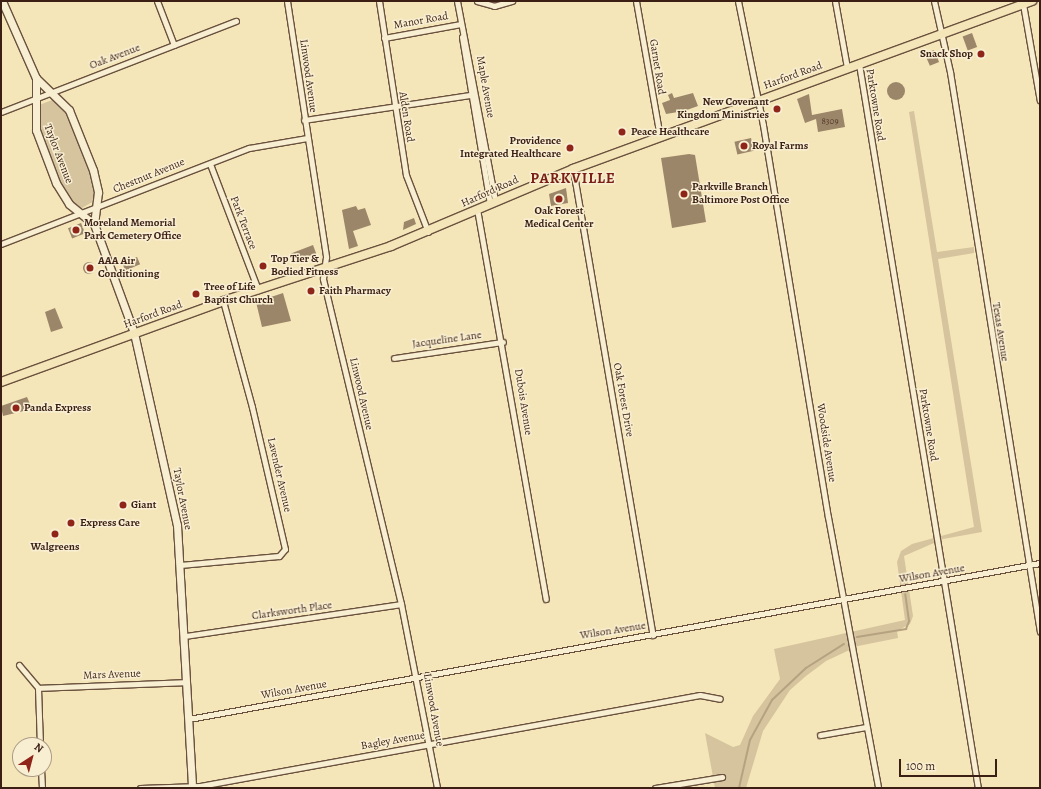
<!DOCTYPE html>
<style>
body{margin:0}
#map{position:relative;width:1041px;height:789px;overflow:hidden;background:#f5e6b9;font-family:Alegreya,serif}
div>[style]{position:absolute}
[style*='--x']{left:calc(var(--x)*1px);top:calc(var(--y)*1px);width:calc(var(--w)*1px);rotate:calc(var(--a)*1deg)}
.green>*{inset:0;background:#d5c49d}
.stream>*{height:2px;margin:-1px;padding:0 1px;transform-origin:1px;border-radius:1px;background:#b6a281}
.building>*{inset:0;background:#9c866a;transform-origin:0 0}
.round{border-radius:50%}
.roads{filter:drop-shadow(1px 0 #6a513e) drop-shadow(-1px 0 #6a513e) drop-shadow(0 1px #6a513e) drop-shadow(0 -1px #6a513e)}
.street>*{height:5px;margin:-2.5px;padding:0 2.5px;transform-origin:2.5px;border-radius:2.5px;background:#f8efd2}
.secondary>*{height:7px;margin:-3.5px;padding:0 3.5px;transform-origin:3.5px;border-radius:3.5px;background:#f8efd2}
.primary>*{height:8px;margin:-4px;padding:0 4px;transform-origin:4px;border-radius:4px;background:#f5e6b9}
.dots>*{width:11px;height:11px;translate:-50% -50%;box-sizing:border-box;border:2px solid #f8efd2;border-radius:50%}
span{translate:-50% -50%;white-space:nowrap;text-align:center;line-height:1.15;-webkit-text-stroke:3px #f8efd2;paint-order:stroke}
.number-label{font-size:9px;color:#53392a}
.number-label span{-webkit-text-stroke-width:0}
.street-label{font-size:11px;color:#3b1f15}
.poi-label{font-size:11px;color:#3b1f15;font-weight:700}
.right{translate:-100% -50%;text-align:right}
.left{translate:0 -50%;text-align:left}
.district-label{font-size:15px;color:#7a1f14;font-weight:700;letter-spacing:1px}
.frame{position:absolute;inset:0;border:2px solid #3b1f15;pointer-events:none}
.north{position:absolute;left:12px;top:737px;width:40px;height:40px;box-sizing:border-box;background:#f8efd2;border:1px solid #ac9c86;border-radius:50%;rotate:36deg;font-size:11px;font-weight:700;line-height:16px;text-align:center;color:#3b1f15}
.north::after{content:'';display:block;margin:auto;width:14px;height:18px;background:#8f2418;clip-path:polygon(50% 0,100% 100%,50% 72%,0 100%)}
.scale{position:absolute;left:899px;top:759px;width:98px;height:18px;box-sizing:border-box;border:2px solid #3b1f15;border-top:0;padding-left:5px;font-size:12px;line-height:14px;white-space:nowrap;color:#3b1f15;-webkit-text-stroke:3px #f8efd2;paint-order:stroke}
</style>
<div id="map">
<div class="green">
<div style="clip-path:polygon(55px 99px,69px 115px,94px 181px,94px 201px,82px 208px,65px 196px,40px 133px,39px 105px)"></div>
<div style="clip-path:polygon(914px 111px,937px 252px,974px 247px,974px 253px,938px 259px,982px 532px,943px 539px,904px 556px,913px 616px,910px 624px,897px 631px,898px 638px,858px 646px,826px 661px,806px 676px,790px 690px,763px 731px,746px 788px,715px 788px,705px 733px,733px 747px,740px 745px,753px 716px,780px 679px,774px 649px,905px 620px,897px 562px,901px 551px,912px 544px,974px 527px,909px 112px)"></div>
</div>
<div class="stream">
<div style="--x:857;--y:637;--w:50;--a:-9.3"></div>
<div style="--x:906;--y:629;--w:9;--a:-69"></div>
<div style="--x:909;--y:621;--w:27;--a:-98"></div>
<div style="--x:739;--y:788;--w:49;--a:-77.1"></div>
<div style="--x:750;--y:740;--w:46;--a:-61.2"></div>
<div style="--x:772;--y:700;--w:47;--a:-43.3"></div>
<div style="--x:806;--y:668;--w:45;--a:-32.3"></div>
</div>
<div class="building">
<div style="left:972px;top:33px;width:15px;height:10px;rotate:70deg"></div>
<div style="left:934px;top:50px;width:13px;height:10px;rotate:67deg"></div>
<div class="round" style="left:887px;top:82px;width:18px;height:18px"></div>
<div style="clip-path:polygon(672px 93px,674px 98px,693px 93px,698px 106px,684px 111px,685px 115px,680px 117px,678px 112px,666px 114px,662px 103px,670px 100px,668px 95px)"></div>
<div style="clip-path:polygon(809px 94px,812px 115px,842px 109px,845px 127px,818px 132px,816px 119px,805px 123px,797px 99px)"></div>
<div style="left:751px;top:138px;width:13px;height:17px;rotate:77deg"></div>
<div style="clip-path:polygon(689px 154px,695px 155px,706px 222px,672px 228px,661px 158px)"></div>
<div style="clip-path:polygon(566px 188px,568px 203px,551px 206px,549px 194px)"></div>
<div style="clip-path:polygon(356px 206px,358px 210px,365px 208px,371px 225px,353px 231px,358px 246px,349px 249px,342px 210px)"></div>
<div style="clip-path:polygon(414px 218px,416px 224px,403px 230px,404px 222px)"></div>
<div style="left:81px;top:223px;width:11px;height:14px;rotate:68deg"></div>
<div style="left:313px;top:245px;width:9px;height:25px;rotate:69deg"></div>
<div style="left:137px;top:257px;width:8px;height:16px;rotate:67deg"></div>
<div class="round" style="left:83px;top:262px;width:12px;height:12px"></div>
<div style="clip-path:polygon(283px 293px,291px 321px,262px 327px,256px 302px)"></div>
<div style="clip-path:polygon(55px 308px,63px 328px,51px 332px,45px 312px)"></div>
<div style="clip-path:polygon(27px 397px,32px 409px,3px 416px,1px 406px)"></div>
</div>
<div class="roads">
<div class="street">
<div style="--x:157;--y:1;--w:47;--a:68.9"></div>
<div style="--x:287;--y:1;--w:259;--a:81.3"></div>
<div style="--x:326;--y:257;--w:22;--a:98"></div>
<div style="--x:323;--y:279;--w:334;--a:76.5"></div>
<div style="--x:401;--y:604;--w:187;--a:78.9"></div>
<div style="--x:379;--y:1;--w:176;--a:81.2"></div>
<div style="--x:406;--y:175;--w:61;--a:68.9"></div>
<div style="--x:457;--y:1;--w:204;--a:79.2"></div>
<div style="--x:477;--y:1;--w:18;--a:16"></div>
<div style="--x:494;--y:6;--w:19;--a:-16"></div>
<div style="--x:636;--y:1;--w:138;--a:80"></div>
<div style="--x:738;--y:1;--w:126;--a:78.6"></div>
<div style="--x:763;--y:125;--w:397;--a:80.6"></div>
<div style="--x:828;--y:517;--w:276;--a:79.5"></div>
<div style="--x:835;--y:1;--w:68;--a:79.8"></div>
<div style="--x:934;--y:1;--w:73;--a:77.3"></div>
<div style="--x:950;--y:72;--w:567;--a:80.87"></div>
<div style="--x:1023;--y:4;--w:98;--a:80.1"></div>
<div style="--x:462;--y:37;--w:169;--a:80.5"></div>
<div style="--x:384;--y:38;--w:78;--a:-10.3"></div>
<div style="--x:859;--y:64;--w:734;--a:80.67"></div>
<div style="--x:1;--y:112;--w:252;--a:-21.2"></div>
<div style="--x:304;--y:120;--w:167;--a:-8.6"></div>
<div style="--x:210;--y:164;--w:135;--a:69.1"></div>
<div style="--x:573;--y:169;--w:473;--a:80.3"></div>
<div style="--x:477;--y:209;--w:396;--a:80"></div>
<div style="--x:1;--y:244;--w:266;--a:-21.2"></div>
<div style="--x:249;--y:148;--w:59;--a:-9.8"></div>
<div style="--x:394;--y:358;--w:110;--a:-8.4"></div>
<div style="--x:180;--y:565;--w:99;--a:-5.2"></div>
<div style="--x:279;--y:556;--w:9;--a:-49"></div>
<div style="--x:285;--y:549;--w:146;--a:-103.1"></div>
<div style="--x:252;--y:407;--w:110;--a:-105.3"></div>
<div style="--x:185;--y:636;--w:218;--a:-8.4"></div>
<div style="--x:19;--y:665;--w:30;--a:50"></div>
<div style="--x:38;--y:688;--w:57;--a:88"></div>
<div style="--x:38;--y:688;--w:149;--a:-2.3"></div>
<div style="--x:189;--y:719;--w:865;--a:-10.39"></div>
<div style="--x:820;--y:735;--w:47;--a:-9.9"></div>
<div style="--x:41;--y:769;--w:19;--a:87"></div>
<div style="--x:140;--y:788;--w:60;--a:-1.9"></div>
<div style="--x:200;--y:786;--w:508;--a:-10.31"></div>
<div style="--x:700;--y:695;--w:20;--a:11"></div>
<div style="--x:655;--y:788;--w:68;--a:-9.3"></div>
</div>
<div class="secondary">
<div style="--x:2;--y:1;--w:84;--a:66.2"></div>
<div style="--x:36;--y:78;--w:46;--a:44.1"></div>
<div style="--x:69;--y:110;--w:65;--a:68.2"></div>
<div style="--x:93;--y:170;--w:23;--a:77"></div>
<div style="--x:98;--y:192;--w:32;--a:97"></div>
<div style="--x:94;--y:224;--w:116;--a:69.8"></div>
<div style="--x:134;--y:333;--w:197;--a:77.4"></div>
<div style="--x:177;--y:525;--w:263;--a:86.7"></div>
<div style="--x:36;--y:78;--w:52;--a:90"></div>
<div style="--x:36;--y:130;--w:57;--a:69.3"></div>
<div style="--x:56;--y:183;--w:25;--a:58"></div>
<div style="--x:69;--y:204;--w:32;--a:39"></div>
</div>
<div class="primary">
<div style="--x:1;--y:382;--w:236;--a:-20"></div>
<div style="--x:223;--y:301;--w:177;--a:-18.1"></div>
<div style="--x:391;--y:246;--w:198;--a:-22.9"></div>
<div style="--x:573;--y:169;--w:489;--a:-20.1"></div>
</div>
</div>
<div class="dots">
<div style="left:981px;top:54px;background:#8f2418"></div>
<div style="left:777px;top:109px;background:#8f2418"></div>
<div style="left:622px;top:132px;background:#8f2418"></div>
<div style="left:744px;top:146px;background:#8f2418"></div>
<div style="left:570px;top:148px;background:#8f2418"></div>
<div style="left:684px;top:194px;background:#8f2418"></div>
<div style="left:559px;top:199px;background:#8f2418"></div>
<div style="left:76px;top:230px;background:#8f2418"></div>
<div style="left:263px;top:266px;background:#8f2418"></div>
<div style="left:90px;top:268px;background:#8f2418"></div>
<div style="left:311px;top:291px;background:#8f2418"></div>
<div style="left:196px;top:294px;background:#8f2418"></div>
<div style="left:16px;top:408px;background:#8f2418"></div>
<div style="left:123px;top:505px;background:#8f2418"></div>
<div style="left:71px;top:523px;background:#8f2418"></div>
<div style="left:55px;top:534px;background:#8f2418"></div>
</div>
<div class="number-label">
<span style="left:830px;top:121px">8309</span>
</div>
<div class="street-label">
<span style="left:421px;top:21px;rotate:-10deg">Manor Road</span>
<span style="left:115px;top:57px;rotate:-21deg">Oak Avenue</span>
<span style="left:657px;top:67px;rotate:81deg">Garnet Road</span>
<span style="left:308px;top:76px;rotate:82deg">Linwood Avenue</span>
<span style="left:793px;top:76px;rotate:-20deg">Harford Road</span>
<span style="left:485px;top:87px;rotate:80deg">Maple Avenue</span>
<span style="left:875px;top:105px;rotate:81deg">Parktowne Road</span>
<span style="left:406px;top:117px;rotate:81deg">Alden Road</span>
<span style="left:58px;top:154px;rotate:69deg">Taylor Avenue</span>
<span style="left:149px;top:176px;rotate:-22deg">Chestnut Avenue</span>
<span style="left:490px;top:192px;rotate:-24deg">Harford Road</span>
<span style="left:243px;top:223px;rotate:69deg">Park Terrace</span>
<span style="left:153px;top:315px;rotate:-20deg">Harford Road</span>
<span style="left:1000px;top:332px;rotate:81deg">Texas Avenue</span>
<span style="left:447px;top:340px;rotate:-8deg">Jacqueline Lane</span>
<span style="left:361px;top:394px;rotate:77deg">Linwood Avenue</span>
<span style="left:623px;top:400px;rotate:80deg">Oak Forest Drive</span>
<span style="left:523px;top:402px;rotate:81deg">Dubois Avenue</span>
<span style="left:928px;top:425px;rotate:81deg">Parktowne Road</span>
<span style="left:826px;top:443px;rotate:81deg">Woodside Avenue</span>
<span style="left:279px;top:475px;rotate:77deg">Lavender Avenue</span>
<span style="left:182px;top:499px;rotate:79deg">Taylor Avenue</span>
<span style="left:932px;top:574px;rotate:-10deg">Wilson Avenue</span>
<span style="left:292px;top:611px;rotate:-8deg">Clarksworth Place</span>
<span style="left:613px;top:631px;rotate:-9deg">Wilson Avenue</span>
<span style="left:112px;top:675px;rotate:-2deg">Mars Avenue</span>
<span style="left:294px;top:690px;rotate:-10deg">Wilson Avenue</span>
<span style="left:433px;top:710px;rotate:80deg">Linwood Avenue</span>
<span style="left:393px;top:741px;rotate:-10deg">Bagley Avenue</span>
</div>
<div class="poi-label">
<span class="right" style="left:973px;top:54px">Snack Shop</span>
<span class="right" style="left:769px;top:109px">New Covenant<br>Kingdom Ministries</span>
<span class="left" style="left:631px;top:132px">Peace Healthcare</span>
<span class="right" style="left:561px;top:148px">Providence<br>Integrated Healthcare</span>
<span class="left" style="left:752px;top:146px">Royal Farms</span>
<span class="left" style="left:692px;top:194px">Parkville Branch<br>Baltimore Post Office</span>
<span style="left:559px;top:218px">Oak Forest<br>Medical Center</span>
<span class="left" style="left:84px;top:230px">Moreland Memorial<br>Park Cemetery Office</span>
<span class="left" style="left:271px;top:266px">Top Tier &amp;<br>Bodied Fitness</span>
<span class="left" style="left:98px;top:268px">AAA Air<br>Conditioning</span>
<span class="left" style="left:204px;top:294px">Tree of Life<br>Baptist Church</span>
<span class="left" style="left:319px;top:291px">Faith Pharmacy</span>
<span class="left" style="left:24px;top:408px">Panda Express</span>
<span class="left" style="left:131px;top:505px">Giant</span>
<span class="left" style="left:80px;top:523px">Express Care</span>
<span style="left:55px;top:547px">Walgreens</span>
</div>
<div class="district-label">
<span style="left:573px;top:179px">PARKVILLE</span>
</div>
<div class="frame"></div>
<div class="north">N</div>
<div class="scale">100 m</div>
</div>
